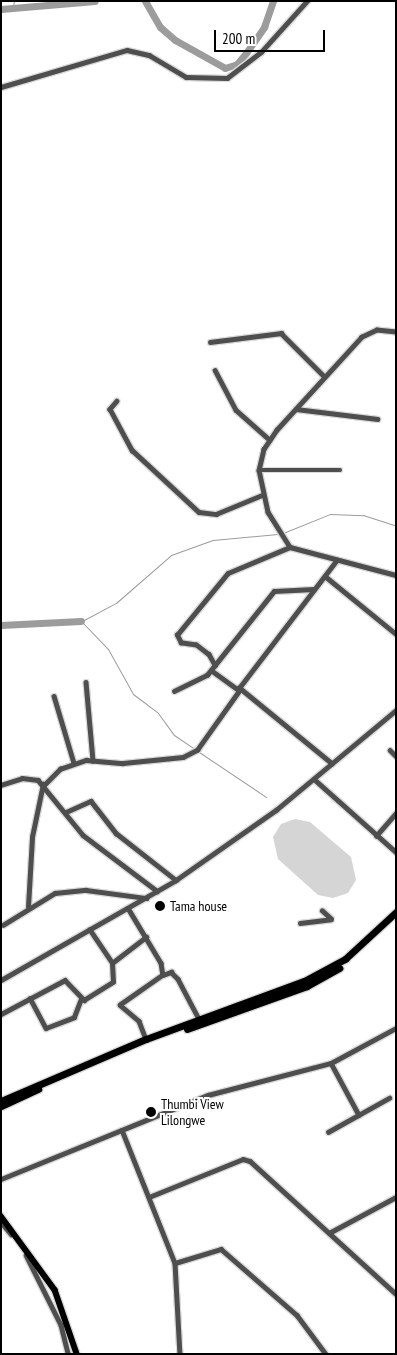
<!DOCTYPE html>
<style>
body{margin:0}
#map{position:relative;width:397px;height:1355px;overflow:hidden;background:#fff;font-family:"PT Sans Narrow",sans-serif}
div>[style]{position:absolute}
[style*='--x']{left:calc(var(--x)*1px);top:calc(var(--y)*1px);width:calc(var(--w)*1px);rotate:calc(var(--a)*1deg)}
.green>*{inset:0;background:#d5d5d5}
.stream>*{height:1px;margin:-0.5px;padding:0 0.5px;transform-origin:0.5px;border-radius:0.5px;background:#9c9c9c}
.river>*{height:7px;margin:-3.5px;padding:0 3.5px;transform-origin:3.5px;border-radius:3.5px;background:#9c9c9c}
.roads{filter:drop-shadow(1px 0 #dbdbdb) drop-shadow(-1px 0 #dbdbdb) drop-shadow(0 1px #dbdbdb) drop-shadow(0 -1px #dbdbdb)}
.minor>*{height:4.5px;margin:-2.25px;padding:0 2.25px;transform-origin:2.25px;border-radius:2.25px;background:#4e4e4e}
.major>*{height:5.5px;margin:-2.75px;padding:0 2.75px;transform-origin:2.75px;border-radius:2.75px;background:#000}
.highway>*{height:7px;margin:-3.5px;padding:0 3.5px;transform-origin:3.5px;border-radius:3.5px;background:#000}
.dots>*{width:14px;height:14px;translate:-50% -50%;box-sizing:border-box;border:2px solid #fff;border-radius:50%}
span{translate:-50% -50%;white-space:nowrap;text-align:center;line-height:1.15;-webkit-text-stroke:4px #fff;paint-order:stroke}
.poi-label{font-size:14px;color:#000}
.left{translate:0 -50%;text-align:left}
.frame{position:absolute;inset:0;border:2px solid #000;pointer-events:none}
.scale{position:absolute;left:214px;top:30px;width:111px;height:22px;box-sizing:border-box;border:2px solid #000;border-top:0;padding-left:6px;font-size:15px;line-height:18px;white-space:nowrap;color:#000;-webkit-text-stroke:4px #fff;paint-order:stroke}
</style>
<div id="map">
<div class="green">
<div style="clip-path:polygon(295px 819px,310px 822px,351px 857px,356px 880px,348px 893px,333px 898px,318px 895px,278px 859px,273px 837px,281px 824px)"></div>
</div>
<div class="stream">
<div style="--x:13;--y:6;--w:5;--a:-79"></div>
<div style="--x:283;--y:533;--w:51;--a:-22"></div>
<div style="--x:330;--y:514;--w:33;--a:2"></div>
<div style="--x:363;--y:515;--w:35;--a:18"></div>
<div style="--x:81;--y:621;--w:39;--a:46"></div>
<div style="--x:108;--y:649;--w:51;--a:60.9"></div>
<div style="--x:133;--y:694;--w:31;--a:37"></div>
<div style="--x:158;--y:713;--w:27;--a:54"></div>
<div style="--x:174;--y:735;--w:27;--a:34"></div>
<div style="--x:82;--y:621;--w:38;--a:-28"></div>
<div style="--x:116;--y:603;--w:73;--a:-41.1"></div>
<div style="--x:171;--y:555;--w:45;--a:-19.7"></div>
<div style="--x:213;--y:540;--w:65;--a:-5.3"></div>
<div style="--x:199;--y:752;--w:81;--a:33.9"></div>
</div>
<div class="river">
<div style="--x:145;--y:1;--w:30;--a:60"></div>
<div style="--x:160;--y:27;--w:20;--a:41"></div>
<div style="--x:175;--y:40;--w:57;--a:29.2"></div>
<div style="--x:225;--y:68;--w:13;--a:-18"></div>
<div style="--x:237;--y:64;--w:14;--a:-51"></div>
<div style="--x:246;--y:53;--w:32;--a:-55"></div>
<div style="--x:264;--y:27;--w:28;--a:-71"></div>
<div style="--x:1;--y:9;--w:94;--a:-4.9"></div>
<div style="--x:1;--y:625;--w:80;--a:-2.9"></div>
</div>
<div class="roads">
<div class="minor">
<div style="--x:1;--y:87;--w:131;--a:-16.4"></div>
<div style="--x:127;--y:50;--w:23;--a:13"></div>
<div style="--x:149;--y:55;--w:43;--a:30.7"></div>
<div style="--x:186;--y:77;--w:41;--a:1.4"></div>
<div style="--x:227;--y:78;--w:43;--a:-37.4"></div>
<div style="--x:261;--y:52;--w:69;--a:-48"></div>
<div style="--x:396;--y:332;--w:19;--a:-174"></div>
<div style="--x:377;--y:330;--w:17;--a:155"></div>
<div style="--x:362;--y:337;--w:126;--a:132.4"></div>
<div style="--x:277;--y:430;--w:23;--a:124"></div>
<div style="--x:264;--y:449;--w:22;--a:103"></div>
<div style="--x:259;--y:470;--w:43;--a:77.9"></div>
<div style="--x:268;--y:512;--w:41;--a:57.8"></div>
<div style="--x:290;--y:547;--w:110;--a:14.8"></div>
<div style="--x:210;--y:342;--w:72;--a:-7.2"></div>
<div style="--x:281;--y:333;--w:61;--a:45"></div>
<div style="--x:215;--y:370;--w:45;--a:62.3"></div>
<div style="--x:236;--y:410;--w:45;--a:41.4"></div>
<div style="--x:117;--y:401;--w:11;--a:131"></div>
<div style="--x:110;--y:409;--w:47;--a:61.8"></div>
<div style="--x:132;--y:450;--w:91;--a:42.8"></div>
<div style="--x:199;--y:512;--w:17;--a:7"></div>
<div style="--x:216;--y:514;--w:50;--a:-22.4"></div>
<div style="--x:296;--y:409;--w:82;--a:7"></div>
<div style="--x:259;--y:470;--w:81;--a:0"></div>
<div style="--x:325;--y:576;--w:92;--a:39.2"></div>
<div style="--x:215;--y:666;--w:13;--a:-119"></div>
<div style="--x:209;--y:655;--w:16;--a:-142"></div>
<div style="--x:196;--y:645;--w:15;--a:-172"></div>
<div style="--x:181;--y:643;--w:9;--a:-117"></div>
<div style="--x:177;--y:635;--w:80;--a:-50.6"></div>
<div style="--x:228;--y:573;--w:67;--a:-22.8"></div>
<div style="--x:86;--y:682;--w:79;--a:84.9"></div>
<div style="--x:174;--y:691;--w:37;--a:-26"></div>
<div style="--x:207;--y:675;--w:107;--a:-51.4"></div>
<div style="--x:274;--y:591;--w:40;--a:-2.9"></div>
<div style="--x:54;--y:696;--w:70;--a:73.4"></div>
<div style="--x:390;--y:750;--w:8;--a:45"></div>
<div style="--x:332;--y:764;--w:120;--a:-140.7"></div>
<div style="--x:239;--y:688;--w:161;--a:-52.6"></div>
<div style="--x:314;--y:779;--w:110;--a:41.7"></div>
<div style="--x:1;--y:785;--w:22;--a:-18"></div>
<div style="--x:22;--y:778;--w:16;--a:7"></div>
<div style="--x:38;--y:780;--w:71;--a:50.7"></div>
<div style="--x:83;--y:835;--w:93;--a:37.1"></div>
<div style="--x:44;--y:785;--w:23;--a:-45"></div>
<div style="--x:60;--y:769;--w:28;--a:-19"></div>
<div style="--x:86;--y:760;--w:37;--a:5"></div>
<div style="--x:123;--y:763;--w:60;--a:-5.7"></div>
<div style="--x:183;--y:757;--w:16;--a:-27"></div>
<div style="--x:197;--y:750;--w:72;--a:-54.6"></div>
<div style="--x:239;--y:691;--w:34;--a:-144"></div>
<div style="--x:66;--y:812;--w:27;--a:-24"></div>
<div style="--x:91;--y:801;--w:41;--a:52"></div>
<div style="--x:116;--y:833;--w:76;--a:38.1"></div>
<div style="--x:376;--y:836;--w:30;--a:-49"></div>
<div style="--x:28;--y:907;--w:70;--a:-86.7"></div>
<div style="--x:32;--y:837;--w:54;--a:-78.3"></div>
<div style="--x:128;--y:908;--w:64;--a:59"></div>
<div style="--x:161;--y:963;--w:12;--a:81"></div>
<div style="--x:163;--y:975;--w:52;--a:145.1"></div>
<div style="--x:120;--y:1005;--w:25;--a:40"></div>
<div style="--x:139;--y:1021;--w:19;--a:69"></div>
<div style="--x:300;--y:923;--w:31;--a:-7"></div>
<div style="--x:331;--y:919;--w:12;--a:-138"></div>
<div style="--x:3;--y:925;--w:61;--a:-31.6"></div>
<div style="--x:55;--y:893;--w:31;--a:-6"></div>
<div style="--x:86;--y:890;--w:61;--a:7.6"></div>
<div style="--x:112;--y:963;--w:43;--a:-37.4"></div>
<div style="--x:163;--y:975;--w:9;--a:-21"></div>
<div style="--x:171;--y:972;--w:10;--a:45"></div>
<div style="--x:178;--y:979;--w:45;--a:62.3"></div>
<div style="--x:1;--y:980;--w:202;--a:-29.7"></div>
<div style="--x:176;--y:880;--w:122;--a:-35"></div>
<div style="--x:276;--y:810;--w:156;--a:-39.8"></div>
<div style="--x:30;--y:998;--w:34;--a:62"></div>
<div style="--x:46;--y:1028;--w:30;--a:-21"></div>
<div style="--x:74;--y:1017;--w:19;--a:-69"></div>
<div style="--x:1;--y:1014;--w:72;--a:-28"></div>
<div style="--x:65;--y:980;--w:28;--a:46"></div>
<div style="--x:84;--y:1000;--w:34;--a:-32"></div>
<div style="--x:113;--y:982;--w:19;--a:-93"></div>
<div style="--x:112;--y:963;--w:40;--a:-124"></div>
<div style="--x:331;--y:1063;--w:59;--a:61.7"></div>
<div style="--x:122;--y:1130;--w:143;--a:68.3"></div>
<div style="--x:175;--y:1263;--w:91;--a:86.9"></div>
<div style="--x:328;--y:1132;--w:70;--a:-29.1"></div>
<div style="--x:1;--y:1179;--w:223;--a:-22.1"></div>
<div style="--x:208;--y:1095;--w:127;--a:-14.6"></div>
<div style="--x:331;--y:1063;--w:74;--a:-28.3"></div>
<div style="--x:149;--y:1197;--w:101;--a:-22"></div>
<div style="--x:243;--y:1159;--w:7;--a:16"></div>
<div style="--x:250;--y:1161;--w:197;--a:42.3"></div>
<div style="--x:1;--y:1222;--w:16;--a:50"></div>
<div style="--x:329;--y:1233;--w:76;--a:-28.2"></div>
<div style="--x:26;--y:1255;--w:78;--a:63.4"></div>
<div style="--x:61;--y:1325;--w:30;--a:76"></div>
<div style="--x:175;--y:1263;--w:48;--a:-16.9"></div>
<div style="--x:221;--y:1249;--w:101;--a:41"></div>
<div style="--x:297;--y:1315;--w:49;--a:53.4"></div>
</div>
<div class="major">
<div style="--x:1;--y:1216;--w:92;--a:53.9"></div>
<div style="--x:55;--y:1290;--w:68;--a:71"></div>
</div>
<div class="highway">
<div style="--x:187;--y:1029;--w:127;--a:-19.7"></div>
<div style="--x:307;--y:986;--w:37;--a:-29"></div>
<div style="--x:1;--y:1101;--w:158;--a:-23.2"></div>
<div style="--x:146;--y:1039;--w:168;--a:-20.2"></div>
<div style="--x:304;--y:981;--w:47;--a:-28.2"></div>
<div style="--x:345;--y:959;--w:69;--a:-42.7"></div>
<div style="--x:1;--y:1106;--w:41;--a:-24.7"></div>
</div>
</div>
<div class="dots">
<div style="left:160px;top:906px;background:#000"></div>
<div style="left:151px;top:1112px;background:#000"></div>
</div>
<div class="poi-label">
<span class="left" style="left:170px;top:906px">Tama house</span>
<span class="left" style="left:161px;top:1112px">Thumbi View<br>Lilongwe</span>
</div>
<div class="frame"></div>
<div class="scale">200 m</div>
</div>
